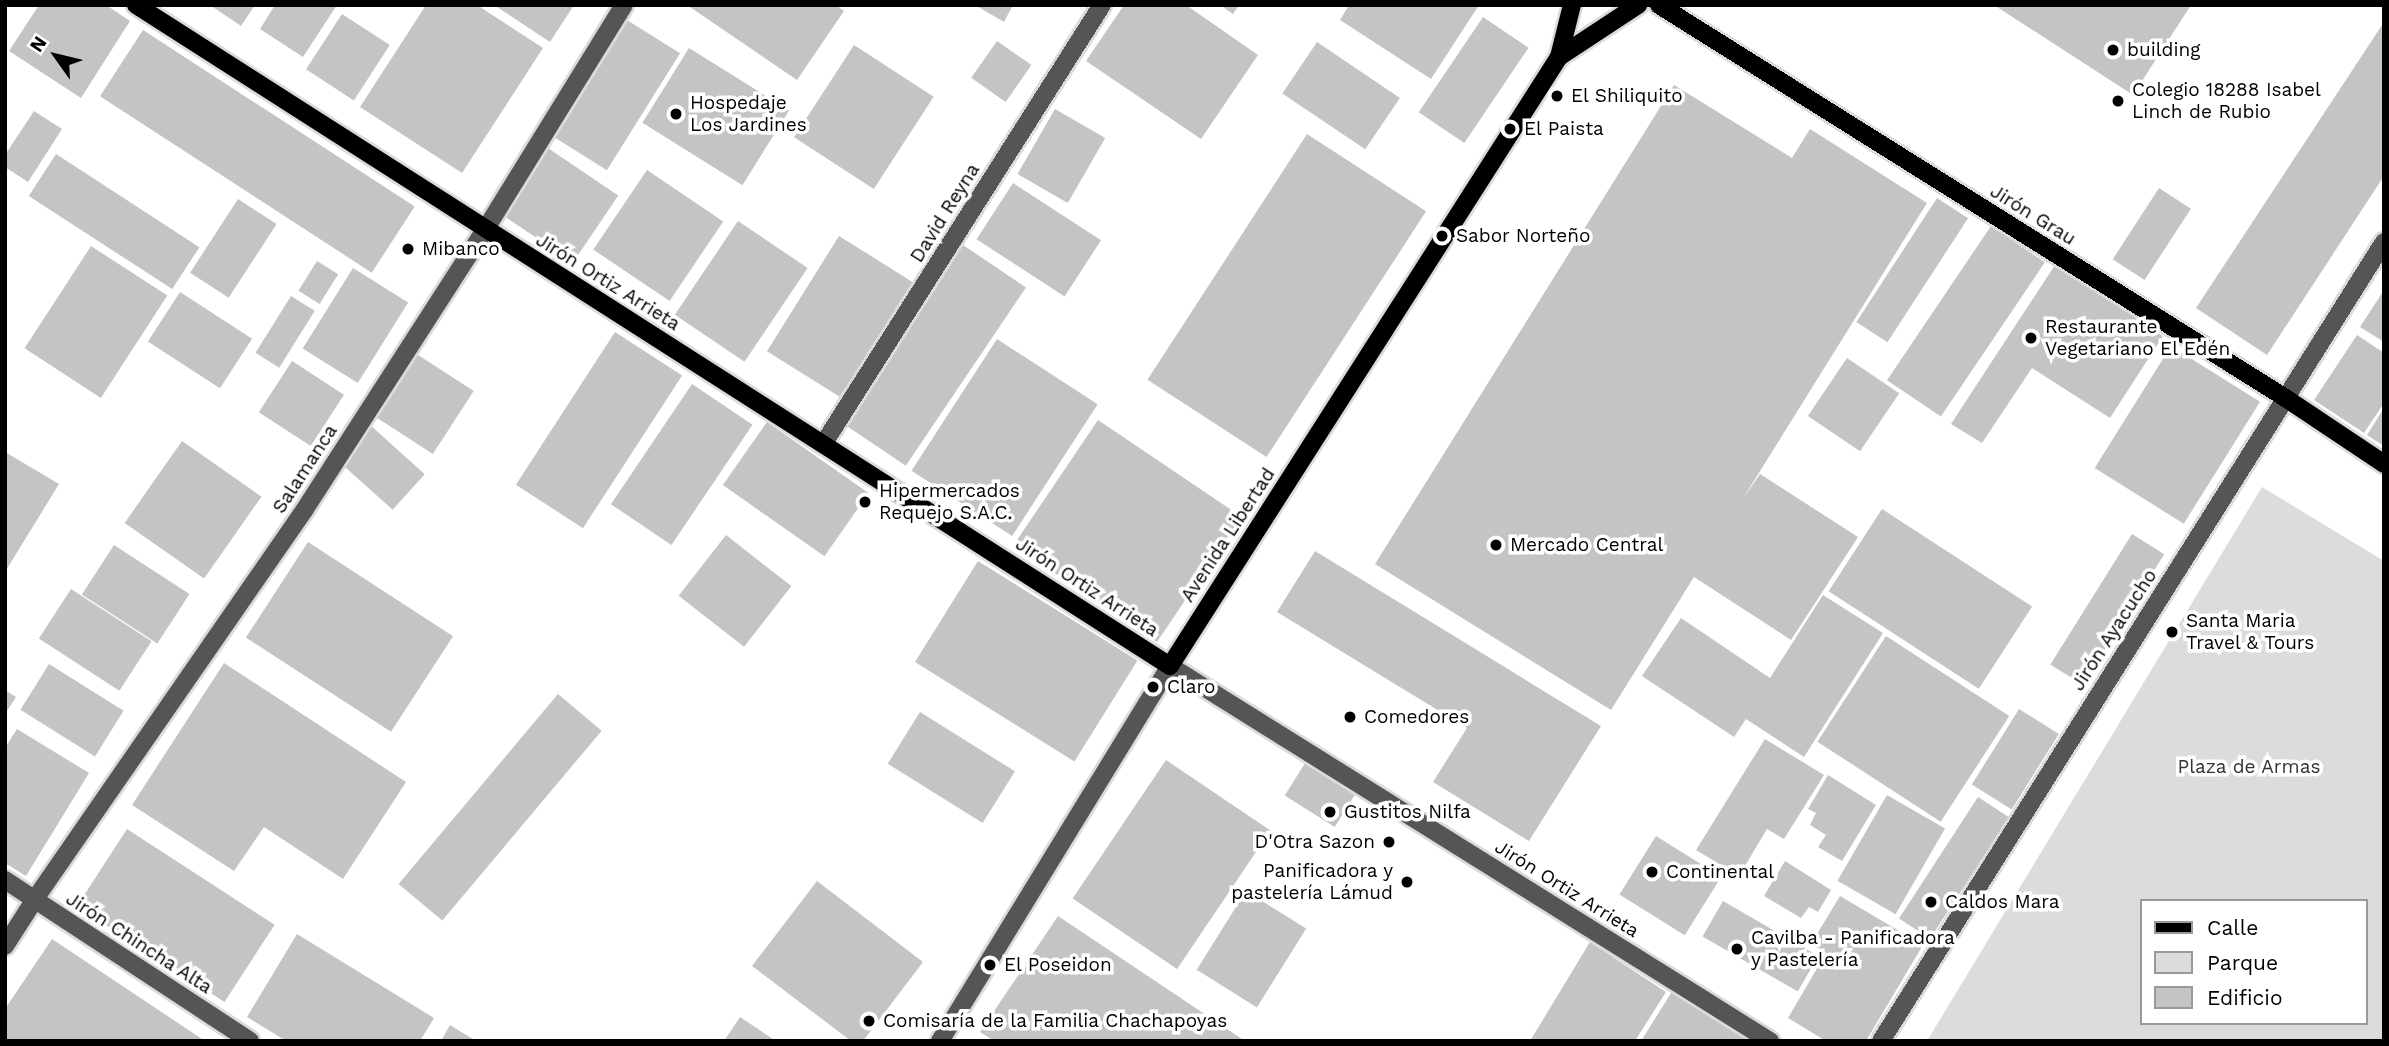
<!DOCTYPE html>
<meta charset="utf-8">
<style>
body{margin:0}
#map{position:relative;width:2389px;height:1046px;overflow:hidden;background:#fff;font-family:"Work Sans",sans-serif}
div>[style]{position:absolute}
[style*='--x']{left:calc(var(--x)*1px);top:calc(var(--y)*1px);width:calc(var(--w)*1px);rotate:calc(var(--a)*1deg)}
.green>*{inset:0;background:#dcdcdc}
.building>*{inset:0;background:#c4c4c4;transform-origin:0 0}
.roads{filter:drop-shadow(2px 0 #dbdbdb) drop-shadow(-2px 0 #dbdbdb) drop-shadow(0 2px #dbdbdb) drop-shadow(0 -2px #dbdbdb)}
.minor>*{height:18px;margin:-9px;padding:0 9px;transform-origin:9px;border-radius:9px;background:#555}
.major>*{height:18px;margin:-9px;padding:0 9px;transform-origin:9px;border-radius:9px;background:#000}
.dots>*{width:19px;height:19px;translate:-50% -50%;box-sizing:border-box;border:4px solid #fff;border-radius:50%}
span{translate:-50% -50%;white-space:nowrap;text-align:center;line-height:1.15;-webkit-text-stroke:7px #fff;paint-order:stroke}
.poi-label{font-size:19px;color:#000}
.left{translate:0 -50%;text-align:left}
.right{translate:-100% -50%;text-align:right}
.street-label{font-size:19px;color:#000}
.park-label{font-size:19px;color:#333}
.frame{position:absolute;inset:0;border:7px solid #000;pointer-events:none}
.legend{position:absolute;left:2140px;top:899px;width:228px;height:126px;box-sizing:border-box;background:#fff;border:2px solid #999;margin:0;padding:9px 12px;list-style:none;font-size:21px;color:#000}
.legend li{display:flex;align-items:center;gap:14px;height:35px}
.legend b{width:35px;border:2px solid #999}
.north{position:absolute;left:21px;top:21px;width:70px;height:70px;-webkit-text-stroke:5px #fff;paint-order:stroke;rotate:304deg;font-size:19px;font-weight:700;line-height:28px;text-align:center;color:#000}
.north::after{content:'';display:block;margin:auto;width:24px;height:32px;background:#000;clip-path:polygon(50% 0,100% 100%,50% 72%,0 100%)}
</style>
<div id="map">
<div class="green">
<div style="clip-path:polygon(evenodd,2262px 487px,2384px 561px,2384px 1041px,1927px 1041px,2262px 487px,2142px 901px,2366px 901px,2366px 1023px,2142px 1023px,2142px 901px)"></div>
</div>
<div class="building">
<div style="clip-path:polygon(39px 5px,106px 5px,130px 21px,81px 98px,9px 51px)"></div>
<div style="clip-path:polygon(210px 5px,255px 5px,241px 26px)"></div>
<div style="clip-path:polygon(275px 5px,337px 5px,303px 57px,260px 29px)"></div>
<div style="clip-path:polygon(426px 5px,477px 5px,543px 48px,462px 173px,360px 107px)"></div>
<div style="clip-path:polygon(494px 5px,574px 5px,550px 42px)"></div>
<div style="clip-path:polygon(687px 5px,836px 5px,844px 11px,797px 80px)"></div>
<div style="clip-path:polygon(975px 5px,1013px 5px,1004px 22px)"></div>
<div style="clip-path:polygon(1124px 5px,1186px 5px,1258px 55px,1201px 139px,1086px 61px)"></div>
<div style="clip-path:polygon(1220px 5px,1239px 5px,1233px 14px)"></div>
<div style="clip-path:polygon(1349px 5px,1479px 5px,1431px 79px,1340px 20px)"></div>
<div style="clip-path:polygon(1994px 5px,2191px 5px,2133px 95px)"></div>
<div style="left:342px;top:14px;width:57px;height:66px;rotate:33deg"></div>
<div style="left:619px;top:15px;width:72px;height:138px;rotate:32deg"></div>
<div style="left:1483px;top:17px;width:55px;height:115px;rotate:34deg"></div>
<div style="clip-path:polygon(2384px 22px,2384px 176px,2267px 355px,2196px 308px)"></div>
<div style="left:143px;top:30px;width:324px;height:79px;rotate:33deg"></div>
<div style="left:997px;top:41px;width:42px;height:45px;rotate:35deg"></div>
<div style="left:1317px;top:42px;width:100px;height:62px;rotate:34deg"></div>
<div style="left:854px;top:45px;width:95px;height:110px;rotate:33deg"></div>
<div style="left:689px;top:48px;width:118px;height:88px;rotate:32deg"></div>
<div style="clip-path:polygon(1674px 85px,1792px 158px,1810px 129px,1927px 203px,1742px 500px,1760px 474px,1858px 537px,1791px 640px,1694px 577px,1611px 710px,1375px 564px)"></div>
<div style="left:1055px;top:109px;width:58px;height:75px;rotate:30deg"></div>
<div style="clip-path:polygon(34px 111px,62px 129px,28px 182px,5px 167px,5px 155px)"></div>
<div style="left:1307px;top:134px;width:142px;height:293px;rotate:33deg"></div>
<div style="left:542px;top:144px;width:92px;height:81px;rotate:34deg"></div>
<div style="left:56px;top:154px;width:171px;height:50px;rotate:33deg"></div>
<div style="left:647px;top:170px;width:92px;height:96px;rotate:34deg"></div>
<div style="left:1013px;top:183px;width:105px;height:67px;rotate:33deg"></div>
<div style="left:2159px;top:188px;width:38px;height:85px;rotate:33deg"></div>
<div style="left:1937px;top:198px;width:37px;height:148px;rotate:33deg"></div>
<div style="left:238px;top:199px;width:46px;height:88px;rotate:33deg"></div>
<div style="left:738px;top:221px;width:84px;height:113px;rotate:34deg"></div>
<div style="left:1991px;top:226px;width:65px;height:186px;rotate:34deg"></div>
<div style="left:839px;top:236px;width:90px;height:136px;rotate:32deg"></div>
<div style="left:963px;top:245px;width:76px;height:215px;rotate:34deg"></div>
<div style="left:91px;top:246px;width:91px;height:122px;rotate:33deg"></div>
<div style="left:317px;top:261px;width:25px;height:35px;rotate:32deg"></div>
<div style="clip-path:polygon(2055px 265px,2163px 336px,2110px 418px,2032px 368px,1982px 443px,1951px 424px)"></div>
<div style="left:353px;top:268px;width:65px;height:95px;rotate:32deg"></div>
<div style="clip-path:polygon(2384px 290px,2384px 342px,2360px 327px)"></div>
<div style="left:180px;top:292px;width:86px;height:59px;rotate:33deg"></div>
<div style="left:291px;top:296px;width:28px;height:67px;rotate:32deg"></div>
<div style="left:615px;top:332px;width:80px;height:182px;rotate:33deg"></div>
<div style="clip-path:polygon(2357px 335px,2384px 353px,2384px 403px,2364px 433px,2314px 400px)"></div>
<div style="left:997px;top:339px;width:120px;height:157px;rotate:33deg"></div>
<div style="left:2171px;top:346px;width:105px;height:144px;rotate:32deg"></div>
<div style="left:415px;top:353px;width:70px;height:75px;rotate:33deg"></div>
<div style="left:1847px;top:358px;width:63px;height:70px;rotate:34deg"></div>
<div style="left:292px;top:361px;width:62px;height:61px;rotate:33deg"></div>
<div style="left:692px;top:384px;width:73px;height:145px;rotate:34deg"></div>
<div style="clip-path:polygon(2384px 408px,2384px 446px,2367px 435px)"></div>
<div style="left:1098px;top:420px;width:173px;height:151px;rotate:34deg"></div>
<div style="left:767px;top:422px;width:124px;height:77px;rotate:35deg"></div>
<div style="left:369px;top:424px;width:75px;height:48px;rotate:42deg"></div>
<div style="left:182px;top:441px;width:97px;height:100px;rotate:35deg"></div>
<div style="clip-path:polygon(5px 452px,59px 484px,5px 572px)"></div>
<div style="left:1882px;top:509px;width:179px;height:98px;rotate:33deg"></div>
<div style="left:2132px;top:534px;width:38px;height:154px;rotate:32deg"></div>
<div style="left:726px;top:535px;width:83px;height:77px;rotate:38deg"></div>
<div style="left:308px;top:542px;width:173px;height:114px;rotate:33deg"></div>
<div style="left:114px;top:545px;width:90px;height:59px;rotate:33deg"></div>
<div style="clip-path:polygon(1315px 551px,1601px 726px,1529px 841px,1433px 782px,1467px 728px,1277px 612px)"></div>
<div style="left:978px;top:561px;width:188px;height:119px;rotate:32deg"></div>
<div style="left:71px;top:589px;width:96px;height:59px;rotate:33deg"></div>
<div style="clip-path:polygon(1823px 595px,1883px 633px,1804px 757px,1746px 719px,1734px 737px,1642px 676px,1681px 618px,1770px 678px)"></div>
<div style="left:1886px;top:636px;width:147px;height:126px;rotate:33deg"></div>
<div style="clip-path:polygon(224px 663px,406px 782px,343px 879px,264px 827px,234px 871px,132px 805px)"></div>
<div style="left:49px;top:664px;width:88px;height:54px;rotate:32deg"></div>
<div style="clip-path:polygon(5px 690px,16px 697px,5px 714px)"></div>
<div style="left:558px;top:694px;width:57px;height:248px;rotate:40deg"></div>
<div style="left:2019px;top:709px;width:47px;height:89px;rotate:32deg"></div>
<div style="left:920px;top:712px;width:112px;height:61px;rotate:32deg"></div>
<div style="clip-path:polygon(17px 729px,89px 773px,26px 876px,5px 863px,5px 748px)"></div>
<div style="clip-path:polygon(1765px 739px,1824px 775px,1784px 839px,1767px 829px,1739px 876px,1696px 850px)"></div>
<div style="left:1166px;top:760px;width:126px;height:167px;rotate:34deg"></div>
<div style="left:1307px;top:760px;width:59px;height:42px;rotate:32deg"></div>
<div style="clip-path:polygon(1828px 775px,1876px 805px,1842px 861px,1818px 847px,1826px 835px,1810px 825px,1816px 813px,1808px 809px)"></div>
<div style="left:1887px;top:795px;width:67px;height:99px;rotate:30deg"></div>
<div style="left:1978px;top:797px;width:37px;height:145px;rotate:33deg"></div>
<div style="left:127px;top:829px;width:176px;height:92px;rotate:33deg"></div>
<div style="left:1656px;top:836px;width:77px;height:69px;rotate:32deg"></div>
<div style="clip-path:polygon(1785px 861px,1831px 890px,1818px 912px,1809px 907px,1801px 918px,1764px 896px)"></div>
<div style="clip-path:polygon(817px 881px,923px 962px,863px 1041px,851px 1041px,752px 966px)"></div>
<div style="left:1246px;top:891px;width:71px;height:93px;rotate:32deg"></div>
<div style="clip-path:polygon(1840px 896px,1923px 945px,1866px 1041px,1826px 1041px,1788px 1018px,1826px 953px,1811px 944px)"></div>
<div style="left:1723px;top:901px;width:110px;height:41px;rotate:30deg"></div>
<div style="clip-path:polygon(1058px 916px,1245px 1041px,994px 1041px,980px 1032px)"></div>
<div style="clip-path:polygon(297px 934px,434px 1018px,420px 1041px,286px 1041px,247px 1017px)"></div>
<div style="clip-path:polygon(52px 939px,205px 1041px,5px 1041px,5px 1009px)"></div>
<div style="clip-path:polygon(1590px 942px,1666px 992px,1635px 1041px,1530px 1041px)"></div>
<div style="clip-path:polygon(1673px 990px,1753px 1041px,1641px 1041px)"></div>
<div style="clip-path:polygon(740px 1017px,776px 1041px,724px 1041px)"></div>
<div style="clip-path:polygon(450px 1025px,476px 1041px,441px 1041px)"></div>
</div>
<div class="roads">
<div class="minor">
<div style="--x:824;--y:443;--w:519;--a:-57.6"></div>
<div style="--x:5;--y:880;--w:293;--a:33.3"></div>
<div style="--x:5;--y:946;--w:56;--a:-57.4"></div>
<div style="--x:35;--y:899;--w:474;--a:-55.3"></div>
<div style="--x:305;--y:509;--w:332;--a:-57.2"></div>
<div style="--x:485;--y:230;--w:264;--a:-58.3"></div>
<div style="--x:940;--y:1041;--w:440;--a:-58.5"></div>
<div style="--x:1170;--y:666;--w:708;--a:32.01"></div>
<div style="--x:1881;--y:1041;--w:944;--a:-57.81"></div>
</div>
<div class="major">
<div style="--x:136;--y:5;--w:1227;--a:32.59"></div>
<div style="--x:1170;--y:666;--w:723;--a:-57.43"></div>
<div style="--x:1559;--y:57;--w:95;--a:-33.4"></div>
<div style="--x:1659;--y:5;--w:741;--a:32.1"></div>
<div style="--x:2287;--y:399;--w:117;--a:33.8"></div>
<div style="--x:1559;--y:57;--w:54;--a:-76"></div>
</div>
</div>
<div class="dots">
<div style="left:2113px;top:50px;background:#000"></div>
<div style="left:1557px;top:96px;background:#000"></div>
<div style="left:2118px;top:101px;background:#000"></div>
<div style="left:676px;top:114px;background:#000"></div>
<div style="left:1510px;top:129px;background:#000"></div>
<div style="left:1442px;top:236px;background:#000"></div>
<div style="left:408px;top:249px;background:#000"></div>
<div style="left:2031px;top:338px;background:#000"></div>
<div style="left:865px;top:502px;background:#000"></div>
<div style="left:1496px;top:545px;background:#000"></div>
<div style="left:2172px;top:632px;background:#000"></div>
<div style="left:1153px;top:687px;background:#000"></div>
<div style="left:1350px;top:717px;background:#000"></div>
<div style="left:1330px;top:812px;background:#000"></div>
<div style="left:1389px;top:842px;background:#000"></div>
<div style="left:1652px;top:872px;background:#000"></div>
<div style="left:1407px;top:882px;background:#000"></div>
<div style="left:1931px;top:902px;background:#000"></div>
<div style="left:1737px;top:949px;background:#000"></div>
<div style="left:990px;top:965px;background:#000"></div>
<div style="left:869px;top:1021px;background:#000"></div>
</div>
<div class="poi-label">
<span class="left" style="left:2127px;top:50px">building</span>
<span class="left" style="left:2132px;top:101px">Colegio 18288 Isabel<br>Linch de Rubio</span>
<span class="left" style="left:1571px;top:96px">El Shiliquito</span>
<span class="left" style="left:690px;top:114px">Hospedaje<br>Los Jardines</span>
<span class="left" style="left:1524px;top:129px">El Paista</span>
<span class="left" style="left:1456px;top:236px">Sabor Norteño</span>
<span class="left" style="left:422px;top:249px">Mibanco</span>
<span class="left" style="left:2045px;top:338px">Restaurante<br>Vegetariano El Edén</span>
<span class="left" style="left:879px;top:502px">Hipermercados<br>Requejo S.A.C.</span>
<span class="left" style="left:1510px;top:545px">Mercado Central</span>
<span class="left" style="left:2186px;top:632px">Santa Maria<br>Travel &amp; Tours</span>
<span class="left" style="left:1167px;top:687px">Claro</span>
<span class="left" style="left:1364px;top:717px">Comedores</span>
<span class="left" style="left:1344px;top:812px">Gustitos Nilfa</span>
<span class="right" style="left:1375px;top:842px">D'Otra Sazon</span>
<span class="right" style="left:1393px;top:882px">Panificadora y<br>pastelería Lámud</span>
<span class="left" style="left:1666px;top:872px">Continental</span>
<span class="left" style="left:1945px;top:902px">Caldos Mara</span>
<span class="left" style="left:1751px;top:949px">Cavilba - Panificadora<br>y Pastelería</span>
<span class="left" style="left:1004px;top:965px">El Poseidon</span>
<span class="left" style="left:883px;top:1021px">Comisaría de la Familia Chachapoyas</span>
</div>
<div class="street-label">
<span style="left:945px;top:213px;rotate:-58deg">David Reyna</span>
<span style="left:2033px;top:215px;rotate:32deg">Jirón Grau</span>
<span style="left:608px;top:282px;rotate:32deg">Jirón Ortiz Arrieta</span>
<span style="left:305px;top:469px;rotate:-57deg">Salamanca</span>
<span style="left:1228px;top:535px;rotate:-57deg">Avenida Libertad</span>
<span style="left:1087px;top:587px;rotate:33deg">Jirón Ortiz Arrieta</span>
<span style="left:2114px;top:630px;rotate:-57deg">Jirón Ayacucho</span>
<span style="left:1567px;top:889px;rotate:32deg">Jirón Ortiz Arrieta</span>
<span style="left:139px;top:943px;rotate:33deg">Jirón Chincha Alta</span>
</div>
<div class="park-label">
<span style="left:2249px;top:767px">Plaza de Armas</span>
</div>
<div class="frame"></div>
<ul class="legend">
<li><b style="height:9px;background:#000"></b>Calle</li>
<li><b style="height:19px;background:#dcdcdc"></b>Parque</li>
<li><b style="height:19px;background:#c4c4c4"></b>Edificio</li>
</ul>
<div class="north">N</div>
</div>
